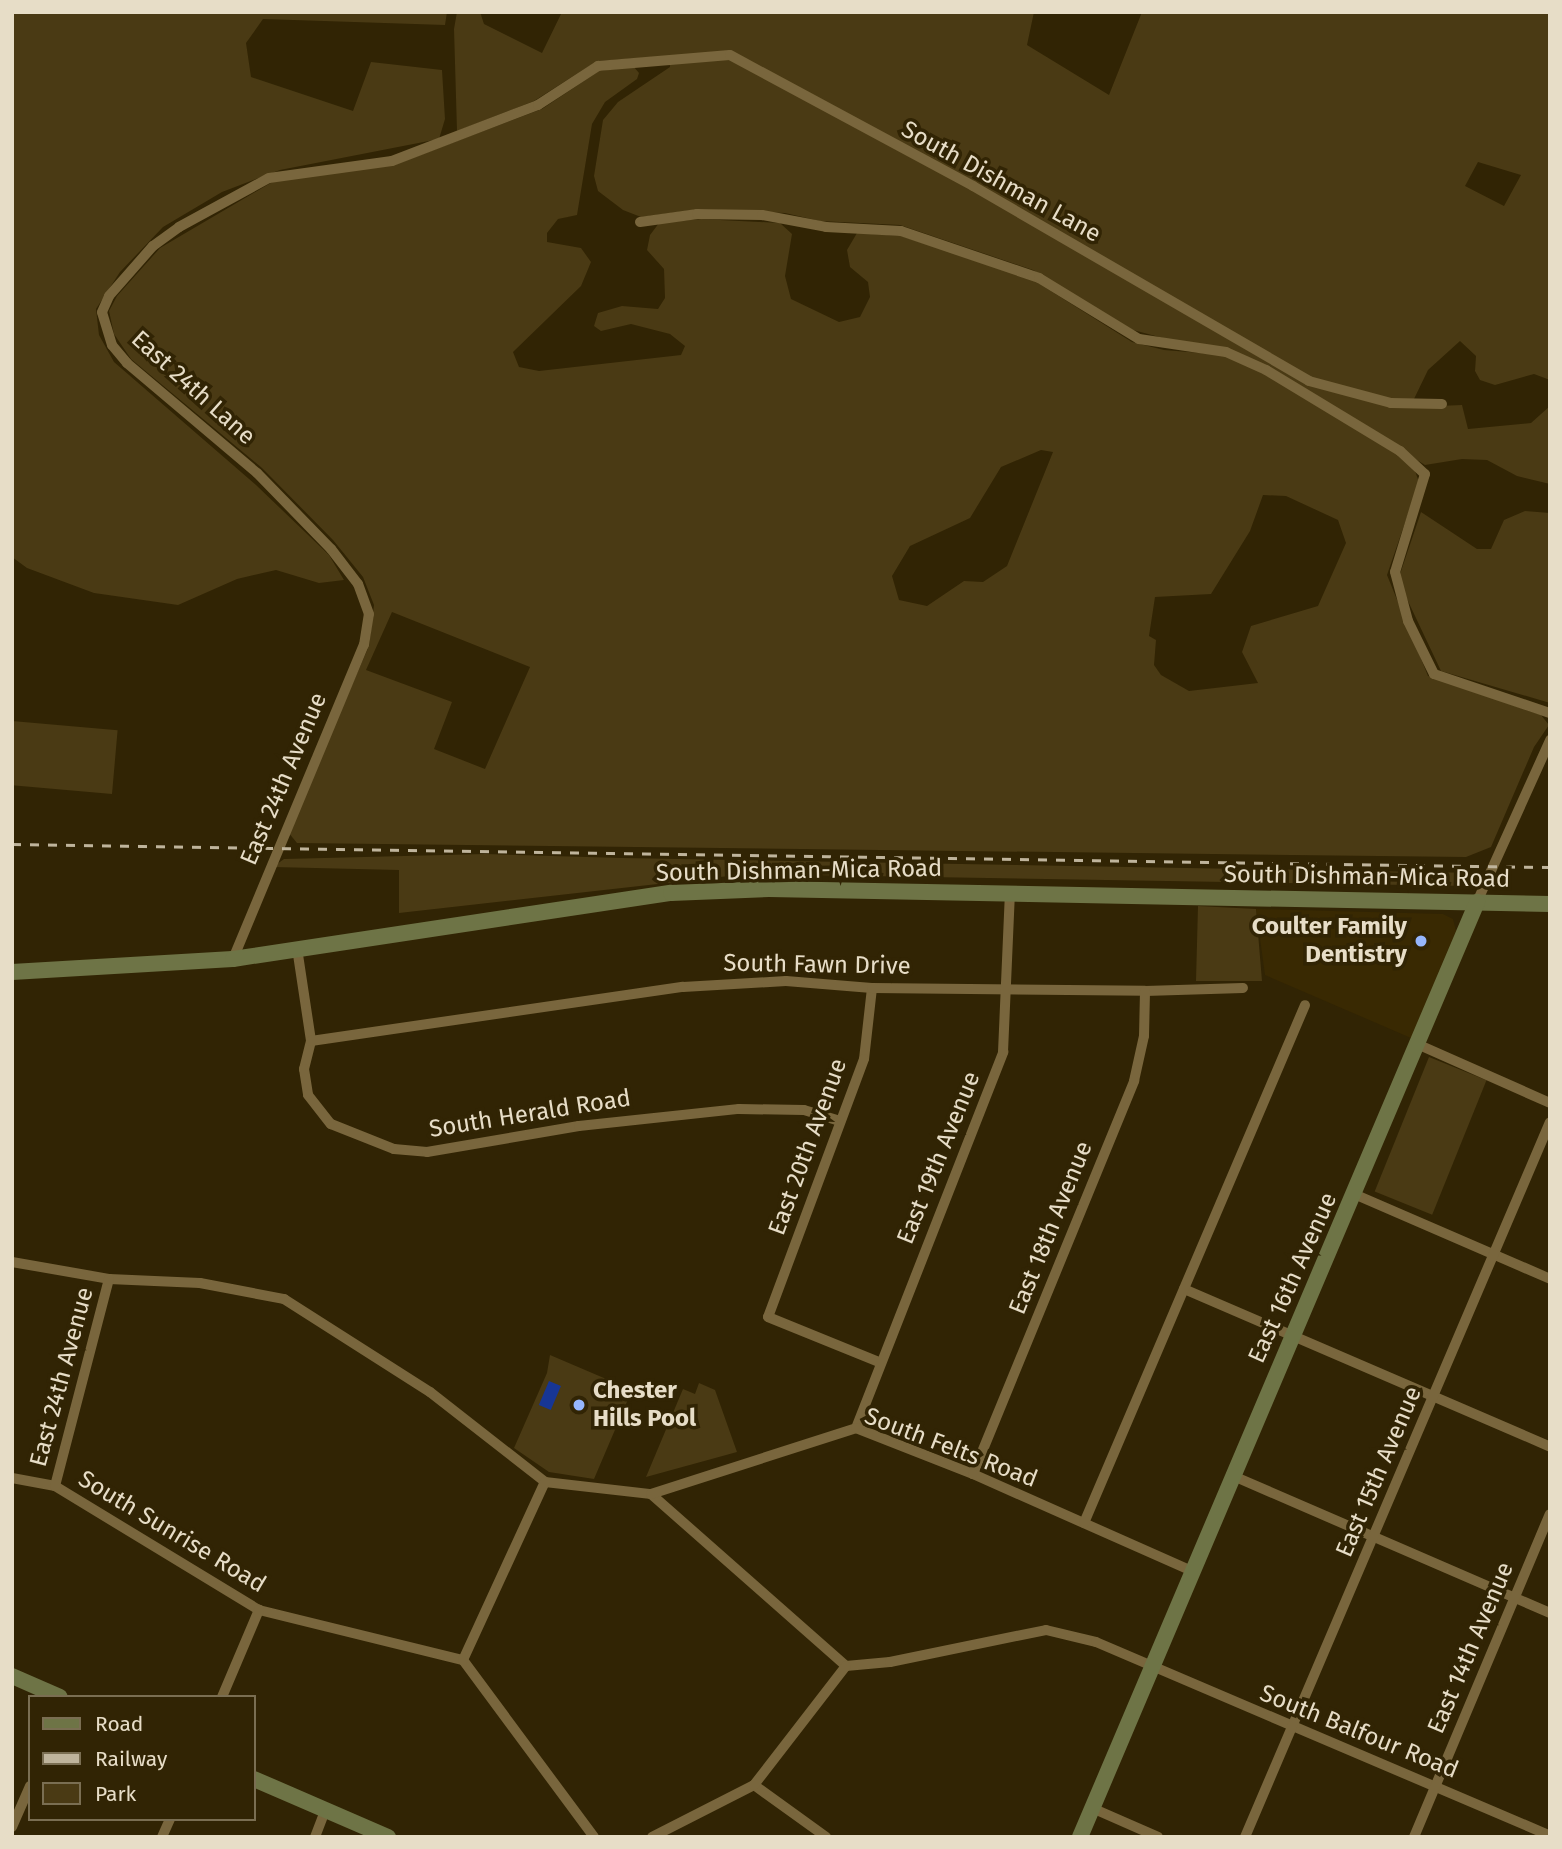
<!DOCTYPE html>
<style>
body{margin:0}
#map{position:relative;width:1562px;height:1849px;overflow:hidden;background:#312404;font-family:"Fira Sans",sans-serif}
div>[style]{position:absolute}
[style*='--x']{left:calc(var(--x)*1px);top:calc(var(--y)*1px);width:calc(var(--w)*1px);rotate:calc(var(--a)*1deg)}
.built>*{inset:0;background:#392902}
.green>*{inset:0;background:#4a3a14;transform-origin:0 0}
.water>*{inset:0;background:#173695;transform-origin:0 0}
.street>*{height:10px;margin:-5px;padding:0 5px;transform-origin:5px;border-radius:5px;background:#79663d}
.secondary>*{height:16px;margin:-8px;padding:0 8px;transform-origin:8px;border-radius:8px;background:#6e7446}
.rail>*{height:2.5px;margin-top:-1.25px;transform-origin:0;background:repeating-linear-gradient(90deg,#bfb49c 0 9px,transparent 0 18px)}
.dots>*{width:19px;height:19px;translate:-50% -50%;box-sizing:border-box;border:4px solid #312404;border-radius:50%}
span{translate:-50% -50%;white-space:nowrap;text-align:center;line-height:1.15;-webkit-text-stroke:7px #312404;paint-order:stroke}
.street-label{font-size:24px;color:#e7ddc7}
.poi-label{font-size:24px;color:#e7ddc7;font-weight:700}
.right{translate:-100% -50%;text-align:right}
.left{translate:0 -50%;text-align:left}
.frame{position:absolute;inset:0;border:14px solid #e7ddc7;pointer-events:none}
.legend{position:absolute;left:28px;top:1695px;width:228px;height:126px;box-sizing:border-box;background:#312404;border:2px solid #7a6e52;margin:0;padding:9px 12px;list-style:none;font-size:21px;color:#e7ddc7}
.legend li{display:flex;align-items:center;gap:14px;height:35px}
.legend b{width:35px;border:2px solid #7a6e52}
</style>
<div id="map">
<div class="built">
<div style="clip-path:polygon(1256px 909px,1443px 914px,1453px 919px,1456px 931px,1411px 1038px,1265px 975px)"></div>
</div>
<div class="green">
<div style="clip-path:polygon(12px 12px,447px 12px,445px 25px,263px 19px,246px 43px,251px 77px,353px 111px,371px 62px,442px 70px,445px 119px,439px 139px,280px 170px,222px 192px,163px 227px,120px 272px,96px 309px,99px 335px,114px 362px,256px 485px,329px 555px,344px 580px,319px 583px,276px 570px,237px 579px,178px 605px,94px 593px,27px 568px,12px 557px)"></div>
<div style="clip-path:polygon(evenodd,457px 12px,480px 12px,484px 24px,542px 53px,562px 12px,1034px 12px,1027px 45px,1109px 95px,1142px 12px,1550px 12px,1550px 380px,1534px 374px,1495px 385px,1480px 380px,1475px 371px,1476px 356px,1460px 341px,1428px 370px,1414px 399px,1415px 407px,1462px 405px,1468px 429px,1531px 423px,1550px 406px,1550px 484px,1517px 476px,1487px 460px,1462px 459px,1425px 465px,1264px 365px,1133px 330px,1033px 270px,900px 225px,820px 221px,785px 213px,700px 209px,641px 217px,623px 210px,598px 191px,594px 176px,603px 120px,618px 102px,670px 67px,669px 56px,597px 61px,534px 101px,457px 131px,454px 29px,457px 12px,1478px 162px,1521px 175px,1504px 206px,1465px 186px,1478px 162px)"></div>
<div style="clip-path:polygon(evenodd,634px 67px,639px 73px,637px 79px,605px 102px,592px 124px,577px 215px,558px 219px,547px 233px,547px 242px,581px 248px,591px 262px,581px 286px,513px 352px,519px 367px,539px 371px,681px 355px,685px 346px,670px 334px,631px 324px,601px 331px,594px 326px,598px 313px,622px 306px,658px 309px,665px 298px,664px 269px,647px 250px,650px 235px,659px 223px,701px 219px,780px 223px,792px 234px,785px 276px,791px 299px,839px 322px,860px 317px,870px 297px,868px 282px,850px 267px,847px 250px,857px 233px,901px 236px,1030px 278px,1132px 342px,1164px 350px,1226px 355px,1301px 393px,1403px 458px,1415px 471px,1419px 482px,1387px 575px,1428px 676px,1541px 715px,1549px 725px,1534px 747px,1491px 847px,1466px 857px,297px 843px,288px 832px,369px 646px,374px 605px,363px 577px,333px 540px,262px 468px,131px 359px,114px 334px,109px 311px,117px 296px,160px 248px,274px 181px,394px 165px,542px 109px,599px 71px,634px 67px,1041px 450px,1053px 452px,1007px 566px,983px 582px,964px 581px,927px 606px,899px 600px,892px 576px,910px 546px,970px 518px,1001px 467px,1041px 450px,634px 67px,1263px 495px,1286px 496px,1338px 520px,1346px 543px,1318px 606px,1251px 626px,1242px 652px,1258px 683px,1189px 691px,1161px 675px,1154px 665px,1156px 640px,1149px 636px,1155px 597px,1211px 594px,1250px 531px,1263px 495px,634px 67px,392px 612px,530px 667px,485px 769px,434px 749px,452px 702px,366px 670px,392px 612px)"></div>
<div style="clip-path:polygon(1525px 511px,1550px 513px,1550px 703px,1441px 671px,1398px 580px,1421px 512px,1477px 549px,1491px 549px,1504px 520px)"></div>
<div style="left:12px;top:721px;width:106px;height:64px;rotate:5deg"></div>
<div style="clip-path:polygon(485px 854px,622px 858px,1479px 873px,1469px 886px,747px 874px,399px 913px,399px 870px,273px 867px,284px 859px)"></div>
<div style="clip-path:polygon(1198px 906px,1256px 909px,1262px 981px,1196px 981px)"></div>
<div style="left:1429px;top:1057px;width:62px;height:145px;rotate:22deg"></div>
<div style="clip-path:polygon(550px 1355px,632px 1390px,594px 1479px,549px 1472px,514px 1448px,547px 1373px)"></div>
<div style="clip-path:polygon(699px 1383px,715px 1390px,737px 1452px,646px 1477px,683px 1389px,695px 1394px)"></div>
</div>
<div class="water">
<div style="left:549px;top:1381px;width:13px;height:26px;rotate:23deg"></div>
</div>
<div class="street">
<div style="--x:640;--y:222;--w:58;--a:-8"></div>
<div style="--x:697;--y:214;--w:65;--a:0.9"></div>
<div style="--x:762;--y:215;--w:65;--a:10.6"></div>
<div style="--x:826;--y:227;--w:75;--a:3.1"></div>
<div style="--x:901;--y:231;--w:146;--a:18.8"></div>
<div style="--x:1039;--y:278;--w:117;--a:31.4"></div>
<div style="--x:1139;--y:339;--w:88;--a:8.5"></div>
<div style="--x:1226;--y:352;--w:44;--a:24.2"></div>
<div style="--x:1266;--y:370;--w:157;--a:31.2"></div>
<div style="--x:1400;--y:451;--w:34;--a:43"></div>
<div style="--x:1425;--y:474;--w:102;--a:107"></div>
<div style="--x:1395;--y:572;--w:51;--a:75.1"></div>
<div style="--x:1408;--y:621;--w:59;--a:63.9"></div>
<div style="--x:1434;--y:674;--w:122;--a:18.6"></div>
<div style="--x:1477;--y:902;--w:178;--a:-65.7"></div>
<div style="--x:297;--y:948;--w:94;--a:81.4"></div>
<div style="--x:311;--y:1041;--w:29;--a:104"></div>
<div style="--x:304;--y:1069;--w:26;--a:81"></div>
<div style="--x:308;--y:1095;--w:37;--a:52"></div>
<div style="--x:331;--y:1124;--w:68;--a:21.6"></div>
<div style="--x:394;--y:1149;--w:33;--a:5"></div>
<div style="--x:427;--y:1152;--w:154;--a:-9.7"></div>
<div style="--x:579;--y:1126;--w:161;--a:-6.1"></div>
<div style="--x:739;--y:1109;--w:65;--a:0.9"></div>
<div style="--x:804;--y:1110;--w:38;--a:17"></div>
<div style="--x:233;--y:959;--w:340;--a:-67.4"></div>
<div style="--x:364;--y:645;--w:31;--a:-81"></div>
<div style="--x:369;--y:614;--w:32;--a:-110"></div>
<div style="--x:358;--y:584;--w:44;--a:-127.6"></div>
<div style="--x:331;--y:549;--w:106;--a:-134.2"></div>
<div style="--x:257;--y:473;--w:170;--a:-139.8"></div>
<div style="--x:127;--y:363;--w:23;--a:-130"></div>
<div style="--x:112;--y:345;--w:34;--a:-107"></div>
<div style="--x:102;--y:312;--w:17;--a:-66"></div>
<div style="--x:109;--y:296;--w:67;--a:-48.7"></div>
<div style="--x:153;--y:246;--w:32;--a:-36"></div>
<div style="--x:179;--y:227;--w:102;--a:-28.6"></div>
<div style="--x:269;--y:178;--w:124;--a:-7.9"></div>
<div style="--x:392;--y:161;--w:156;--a:-21"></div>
<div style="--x:538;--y:105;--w:72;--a:-33"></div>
<div style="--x:598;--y:66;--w:132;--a:-4.8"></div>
<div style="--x:730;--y:55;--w:276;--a:28.3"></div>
<div style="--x:973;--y:186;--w:388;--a:30.1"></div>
<div style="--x:1309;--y:381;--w:85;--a:15"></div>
<div style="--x:1391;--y:403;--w:51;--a:1.1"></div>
<div style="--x:872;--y:988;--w:71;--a:96.4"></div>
<div style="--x:864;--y:1059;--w:275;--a:110.4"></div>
<div style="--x:768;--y:1317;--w:120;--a:22.1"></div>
<div style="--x:311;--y:1041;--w:376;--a:-8.3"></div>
<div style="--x:683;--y:987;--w:103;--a:-3.3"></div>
<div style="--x:786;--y:981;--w:86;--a:4.7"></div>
<div style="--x:872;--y:988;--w:273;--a:0.6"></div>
<div style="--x:1145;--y:991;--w:98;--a:-1.8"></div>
<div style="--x:1417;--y:1044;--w:145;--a:23.9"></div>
<div style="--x:1354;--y:1194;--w:214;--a:23.4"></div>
<div style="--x:12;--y:1262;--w:98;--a:9.9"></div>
<div style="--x:109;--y:1279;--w:91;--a:2.5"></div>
<div style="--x:200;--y:1283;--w:86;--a:10.8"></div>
<div style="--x:284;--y:1299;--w:173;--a:32.5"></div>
<div style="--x:430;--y:1392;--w:146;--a:38"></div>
<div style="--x:545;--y:1482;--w:107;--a:6.5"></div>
<div style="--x:651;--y:1494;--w:260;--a:41.4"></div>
<div style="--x:846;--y:1666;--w:44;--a:-5.2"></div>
<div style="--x:890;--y:1662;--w:159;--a:-11.6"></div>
<div style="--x:1046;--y:1630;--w:51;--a:13.5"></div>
<div style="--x:1096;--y:1642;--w:494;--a:23.1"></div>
<div style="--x:1184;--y:1289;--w:399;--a:23.3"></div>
<div style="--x:856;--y:1428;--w:404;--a:-68.6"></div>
<div style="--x:1003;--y:1052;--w:160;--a:-87.5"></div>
<div style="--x:973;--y:1474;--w:425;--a:-67.7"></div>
<div style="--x:1134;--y:1081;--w:46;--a:-77.5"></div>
<div style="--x:1144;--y:1036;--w:45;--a:-88.7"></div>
<div style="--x:1231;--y:1475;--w:348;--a:23.4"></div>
<div style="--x:12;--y:1478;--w:44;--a:10.5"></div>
<div style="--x:55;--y:1486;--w:239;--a:31.3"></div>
<div style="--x:259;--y:1610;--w:210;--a:13.8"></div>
<div style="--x:463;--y:1660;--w:220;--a:53.5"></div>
<div style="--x:55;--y:1486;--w:214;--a:-75.4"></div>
<div style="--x:651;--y:1494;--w:215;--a:-17.8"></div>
<div style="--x:856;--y:1428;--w:126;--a:21.5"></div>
<div style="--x:973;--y:1474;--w:237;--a:23.9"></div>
<div style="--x:1084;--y:1523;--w:563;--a:-66.89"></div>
<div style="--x:463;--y:1660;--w:196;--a:-65.3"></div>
<div style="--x:222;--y:1697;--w:95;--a:-67"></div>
<div style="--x:754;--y:1785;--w:89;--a:35.8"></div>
<div style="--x:1092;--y:1808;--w:72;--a:23.7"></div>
<div style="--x:12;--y:1827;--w:45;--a:-66.3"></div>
<div style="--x:162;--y:1837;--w:20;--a:-66"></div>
<div style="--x:315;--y:1837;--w:30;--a:-69"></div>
<div style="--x:652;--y:1837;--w:114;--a:-27"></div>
<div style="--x:754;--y:1785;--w:150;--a:-52.3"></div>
<div style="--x:1245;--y:1837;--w:777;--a:-66.9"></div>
<div style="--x:1414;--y:1837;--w:350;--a:-67.2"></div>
</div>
<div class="secondary">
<div style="--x:12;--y:972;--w:221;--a:-3.4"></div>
<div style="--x:233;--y:959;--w:443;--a:-8.6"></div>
<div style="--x:671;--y:893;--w:98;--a:-2.3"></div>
<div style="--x:769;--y:889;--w:781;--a:1.1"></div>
<div style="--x:12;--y:1676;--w:52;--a:23.6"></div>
<div style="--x:254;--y:1779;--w:146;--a:23.4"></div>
<div style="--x:1080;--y:1837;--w:1016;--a:-66.99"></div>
</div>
<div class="rail">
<div style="--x:12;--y:844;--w:1538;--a:0.86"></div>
</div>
<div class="dots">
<div style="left:1421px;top:941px;background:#96b6fd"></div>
<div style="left:579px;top:1405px;background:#96b6fd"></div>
</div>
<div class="street-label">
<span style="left:1001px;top:182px;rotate:29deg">South Dishman Lane</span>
<span style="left:193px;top:388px;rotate:42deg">East 24th Lane</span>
<span style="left:284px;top:779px;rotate:-67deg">East 24th Avenue</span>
<span style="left:799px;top:871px;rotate:-1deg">South Dishman-Mica Road</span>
<span style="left:1367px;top:877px;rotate:1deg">South Dishman-Mica Road</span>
<span style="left:817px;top:965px;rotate:1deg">South Fawn Drive</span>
<span style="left:530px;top:1114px;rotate:-9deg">South Herald Road</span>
<span style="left:808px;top:1147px;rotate:-70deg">East 20th Avenue</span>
<span style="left:939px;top:1158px;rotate:-68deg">East 19th Avenue</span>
<span style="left:1051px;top:1228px;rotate:-68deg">East 18th Avenue</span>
<span style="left:1293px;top:1278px;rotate:-66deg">East 16th Avenue</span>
<span style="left:62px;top:1377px;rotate:-75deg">East 24th Avenue</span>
<span style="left:951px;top:1448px;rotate:21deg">South Felts Road</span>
<span style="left:1379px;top:1472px;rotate:-67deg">East 15th Avenue</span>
<span style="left:172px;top:1532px;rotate:31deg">South Sunrise Road</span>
<span style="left:1471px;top:1648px;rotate:-67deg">East 14th Avenue</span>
<span style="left:1359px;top:1732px;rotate:22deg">South Balfour Road</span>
</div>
<div class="poi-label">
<span class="right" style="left:1407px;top:941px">Coulter Family<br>Dentistry</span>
<span class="left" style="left:593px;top:1405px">Chester<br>Hills Pool</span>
</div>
<div class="frame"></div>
<ul class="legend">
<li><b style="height:9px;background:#6e7446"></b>Road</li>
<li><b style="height:9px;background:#bfb49c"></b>Railway</li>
<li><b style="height:19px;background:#4a3a14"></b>Park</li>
</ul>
</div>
